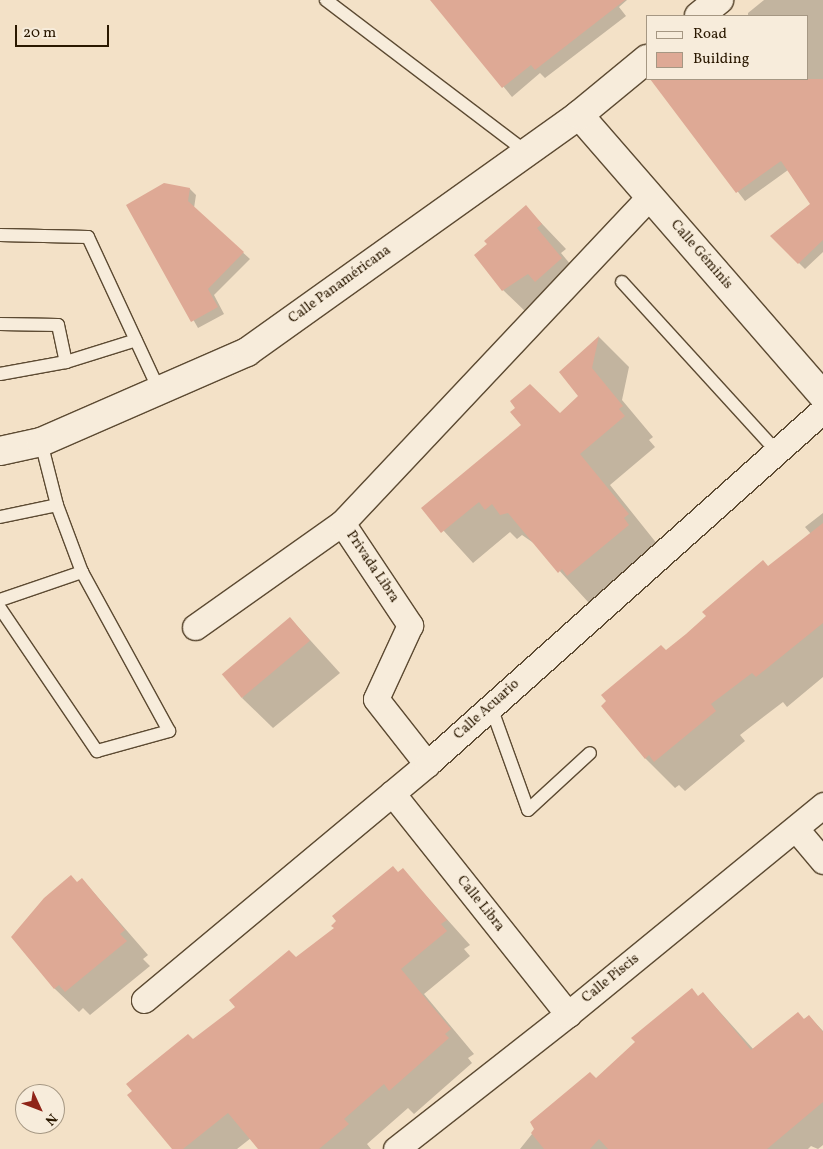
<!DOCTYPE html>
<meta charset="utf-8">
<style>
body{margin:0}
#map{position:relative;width:823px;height:1149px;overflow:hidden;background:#f3e1c7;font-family:Vollkorn,serif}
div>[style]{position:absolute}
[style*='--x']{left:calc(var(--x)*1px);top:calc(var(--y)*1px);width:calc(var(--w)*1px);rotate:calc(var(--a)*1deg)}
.shadow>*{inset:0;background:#0003}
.building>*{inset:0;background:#dea995;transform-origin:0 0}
.roads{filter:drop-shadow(1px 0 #5c4a32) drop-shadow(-1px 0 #5c4a32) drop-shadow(0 1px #5c4a32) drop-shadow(0 -1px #5c4a32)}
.service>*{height:12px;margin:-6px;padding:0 6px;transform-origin:6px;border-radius:6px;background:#f7ecdb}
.minor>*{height:25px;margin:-12.5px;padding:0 12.5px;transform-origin:12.5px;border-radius:12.5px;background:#f7ecdb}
.tertiary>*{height:28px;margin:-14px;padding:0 14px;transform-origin:14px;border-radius:14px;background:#f7ecdb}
.secondary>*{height:28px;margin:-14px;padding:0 14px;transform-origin:14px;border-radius:14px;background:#f7ecdb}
span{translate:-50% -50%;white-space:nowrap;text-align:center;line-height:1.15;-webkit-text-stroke:4.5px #f7ecdb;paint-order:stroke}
.street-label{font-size:14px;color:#2a1800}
.legend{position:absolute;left:646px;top:15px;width:162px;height:65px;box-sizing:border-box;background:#f7ecdb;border:1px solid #a59783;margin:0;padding:6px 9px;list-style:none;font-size:15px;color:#2a1800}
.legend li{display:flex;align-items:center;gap:10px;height:25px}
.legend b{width:25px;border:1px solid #a59783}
.north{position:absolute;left:15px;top:1084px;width:50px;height:50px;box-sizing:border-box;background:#f7ecdb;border:1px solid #a59783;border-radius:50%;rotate:133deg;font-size:14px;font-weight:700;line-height:20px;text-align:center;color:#2a1800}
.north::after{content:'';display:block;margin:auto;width:18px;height:22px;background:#8f2418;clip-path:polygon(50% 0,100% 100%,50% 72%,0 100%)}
.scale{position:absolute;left:15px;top:25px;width:94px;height:22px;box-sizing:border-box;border:2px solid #2a1800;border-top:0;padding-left:6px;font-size:15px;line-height:18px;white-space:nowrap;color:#2a1800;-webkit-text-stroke:4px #f7ecdb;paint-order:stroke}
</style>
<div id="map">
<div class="shadow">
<div style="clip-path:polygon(432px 0,627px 0,619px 7px,626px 16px,545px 78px,540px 73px,512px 97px)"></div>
<div style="clip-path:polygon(764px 0,823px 0,823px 252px,805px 269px,772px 236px,812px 203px,788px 170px,745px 201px,658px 88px,670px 79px,807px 79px,807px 16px,748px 16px,748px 13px)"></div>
<div style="clip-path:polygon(190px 189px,196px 195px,194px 208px,250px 259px,214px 295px,224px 314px,198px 328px,128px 205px)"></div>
<div style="clip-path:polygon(526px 207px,566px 249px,561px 253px,586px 283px,561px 305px,528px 314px,503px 290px,489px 245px)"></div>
<div style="clip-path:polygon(599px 337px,629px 367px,622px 400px,653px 437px,649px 440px,655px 447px,610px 485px,658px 545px,589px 603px,535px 544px,522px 535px,517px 539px,510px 532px,473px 563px,423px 508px,560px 415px,580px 396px,561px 372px)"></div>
<div style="clip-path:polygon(823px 513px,823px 677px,787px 707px,783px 702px,740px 735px,745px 741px,685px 791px,679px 785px,675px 788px,645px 758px,666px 651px,811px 534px,805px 527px)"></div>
<div style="clip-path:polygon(290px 618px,340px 673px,273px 728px,242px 698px)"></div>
<div style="clip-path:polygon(403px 870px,470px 945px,464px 949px,470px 956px,424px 994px,474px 1054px,468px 1058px,472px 1063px,414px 1114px,408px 1108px,367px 1144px,371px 1149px,260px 1149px,251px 1138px,237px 1149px,174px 1149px,193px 1041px,335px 929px)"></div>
<div style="clip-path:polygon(82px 879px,148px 955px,143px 959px,150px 966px,90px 1015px,83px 1008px,79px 1012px,55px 989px,12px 937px)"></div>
<div style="clip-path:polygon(703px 993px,754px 1050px,809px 1016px,823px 1031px,823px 1145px,818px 1149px,811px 1146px,808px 1149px,520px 1149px,536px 1129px)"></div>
</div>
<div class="building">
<div style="clip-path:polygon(430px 0,625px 0,535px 70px,531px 65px,502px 88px)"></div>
<div style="clip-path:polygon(650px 79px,823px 79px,823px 240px,798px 264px,770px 236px,810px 204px,781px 161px,736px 193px)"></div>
<div style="clip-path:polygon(164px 183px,190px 188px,188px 201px,244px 252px,208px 289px,218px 307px,191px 322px,126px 205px)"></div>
<div style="clip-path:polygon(526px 205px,542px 224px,537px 228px,562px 258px,535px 282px,528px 274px,502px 291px,474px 255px,487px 244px,484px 241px)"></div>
<div style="clip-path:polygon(599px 336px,592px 368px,623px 406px,619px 409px,625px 416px,580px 454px,629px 514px,624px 518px,629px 525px,567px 576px,562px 569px,558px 573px,508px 513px,500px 515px,492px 504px,485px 510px,479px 502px,441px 533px,421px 508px,521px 425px,510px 412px,515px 408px,510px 401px,530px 384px,560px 413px,578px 396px,559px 372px)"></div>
<div style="clip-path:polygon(823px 523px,823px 623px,756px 677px,752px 673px,711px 704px,716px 711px,654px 762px,649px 755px,645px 759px,601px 706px,606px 701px,601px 695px,661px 645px,666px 650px,686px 634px,706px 616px,702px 612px,763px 560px,768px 566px)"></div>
<div style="left:290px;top:617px;width:31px;height:89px;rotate:50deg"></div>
<div style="clip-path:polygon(393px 866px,398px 872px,403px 868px,447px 920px,441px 924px,447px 931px,401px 969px,451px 1029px,445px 1034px,449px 1038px,389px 1091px,384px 1084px,344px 1119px,349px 1124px,319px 1149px,258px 1149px,228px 1113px,183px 1149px,172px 1149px,127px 1095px,132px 1091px,126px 1084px,188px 1034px,193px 1039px,235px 1007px,229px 1000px,289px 950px,296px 957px,334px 928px,331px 926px,336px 921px,332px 916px)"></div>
<div style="clip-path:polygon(71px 875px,77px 882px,82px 878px,125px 930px,120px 934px,127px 941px,65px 992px,59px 985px,54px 989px,11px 937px,44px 898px)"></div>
<div style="clip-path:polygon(692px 988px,698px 996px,703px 992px,751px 1050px,798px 1012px,804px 1019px,809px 1015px,823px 1032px,823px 1102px,767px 1149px,608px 1149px,599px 1139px,590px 1149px,544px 1149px,531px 1133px,534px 1129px,530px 1122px,590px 1072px,596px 1078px,635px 1042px,631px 1038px)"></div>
</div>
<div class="roads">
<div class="service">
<div style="--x:326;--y:0;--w:251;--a:37.2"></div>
<div style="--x:0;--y:235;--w:88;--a:1.3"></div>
<div style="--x:88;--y:237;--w:169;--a:65.1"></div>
<div style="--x:622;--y:282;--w:230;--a:47.6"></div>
<div style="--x:0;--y:324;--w:58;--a:1"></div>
<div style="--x:58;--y:325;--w:38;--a:78"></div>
<div style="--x:0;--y:374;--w:67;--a:-10.3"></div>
<div style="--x:66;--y:362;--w:73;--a:-17.4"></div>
<div style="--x:0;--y:517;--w:58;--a:-11.9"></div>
<div style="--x:0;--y:600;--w:87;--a:-18.9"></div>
<div style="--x:0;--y:608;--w:173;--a:55.9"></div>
<div style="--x:97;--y:751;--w:75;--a:-15.5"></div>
<div style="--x:169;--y:731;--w:181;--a:-118.7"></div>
<div style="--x:82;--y:572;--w:72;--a:-110.5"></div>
<div style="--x:57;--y:505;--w:65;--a:-104.3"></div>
<div style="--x:491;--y:707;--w:109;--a:70.2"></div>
<div style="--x:528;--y:810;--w:84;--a:-42.6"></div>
</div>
<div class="minor">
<div style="--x:342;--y:523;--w:123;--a:56.3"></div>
<div style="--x:410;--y:625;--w:81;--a:114.7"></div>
<div style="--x:376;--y:699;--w:83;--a:51.9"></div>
<div style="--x:195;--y:627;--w:180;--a:-35.3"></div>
<div style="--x:342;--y:523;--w:449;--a:-46.7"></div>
<div style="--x:392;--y:793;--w:283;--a:51.5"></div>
<div style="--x:796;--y:829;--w:42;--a:49.8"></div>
<div style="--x:144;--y:1000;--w:368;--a:-39.8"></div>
<div style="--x:427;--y:764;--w:531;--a:-41.79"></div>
<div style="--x:396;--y:1149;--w:219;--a:-38.1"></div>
<div style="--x:568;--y:1014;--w:330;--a:-39.3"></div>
</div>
<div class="tertiary">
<div style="--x:579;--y:115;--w:372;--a:49"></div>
</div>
<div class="secondary">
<div style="--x:699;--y:16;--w:26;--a:-39"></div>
<div style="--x:0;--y:451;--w:42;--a:-12.4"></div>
<div style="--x:41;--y:442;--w:225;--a:-23.6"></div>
<div style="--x:247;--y:352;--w:408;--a:-35.5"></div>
<div style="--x:579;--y:115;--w:88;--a:-39.5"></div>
</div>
</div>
<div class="street-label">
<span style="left:701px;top:255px;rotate:49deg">Calle Géminis</span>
<span style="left:340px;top:285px;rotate:-36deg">Calle Panaméricana</span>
<span style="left:372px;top:567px;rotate:56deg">Privada Libra</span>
<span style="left:487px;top:710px;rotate:-42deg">Calle Acuario</span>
<span style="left:480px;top:904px;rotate:51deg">Calle Libra</span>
<span style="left:611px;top:979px;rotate:-39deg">Calle Piscis</span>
</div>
<ul class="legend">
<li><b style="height:6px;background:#f7ecdb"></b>Road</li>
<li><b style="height:14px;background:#dea995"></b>Building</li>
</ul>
<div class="north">N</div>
<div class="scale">20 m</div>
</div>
